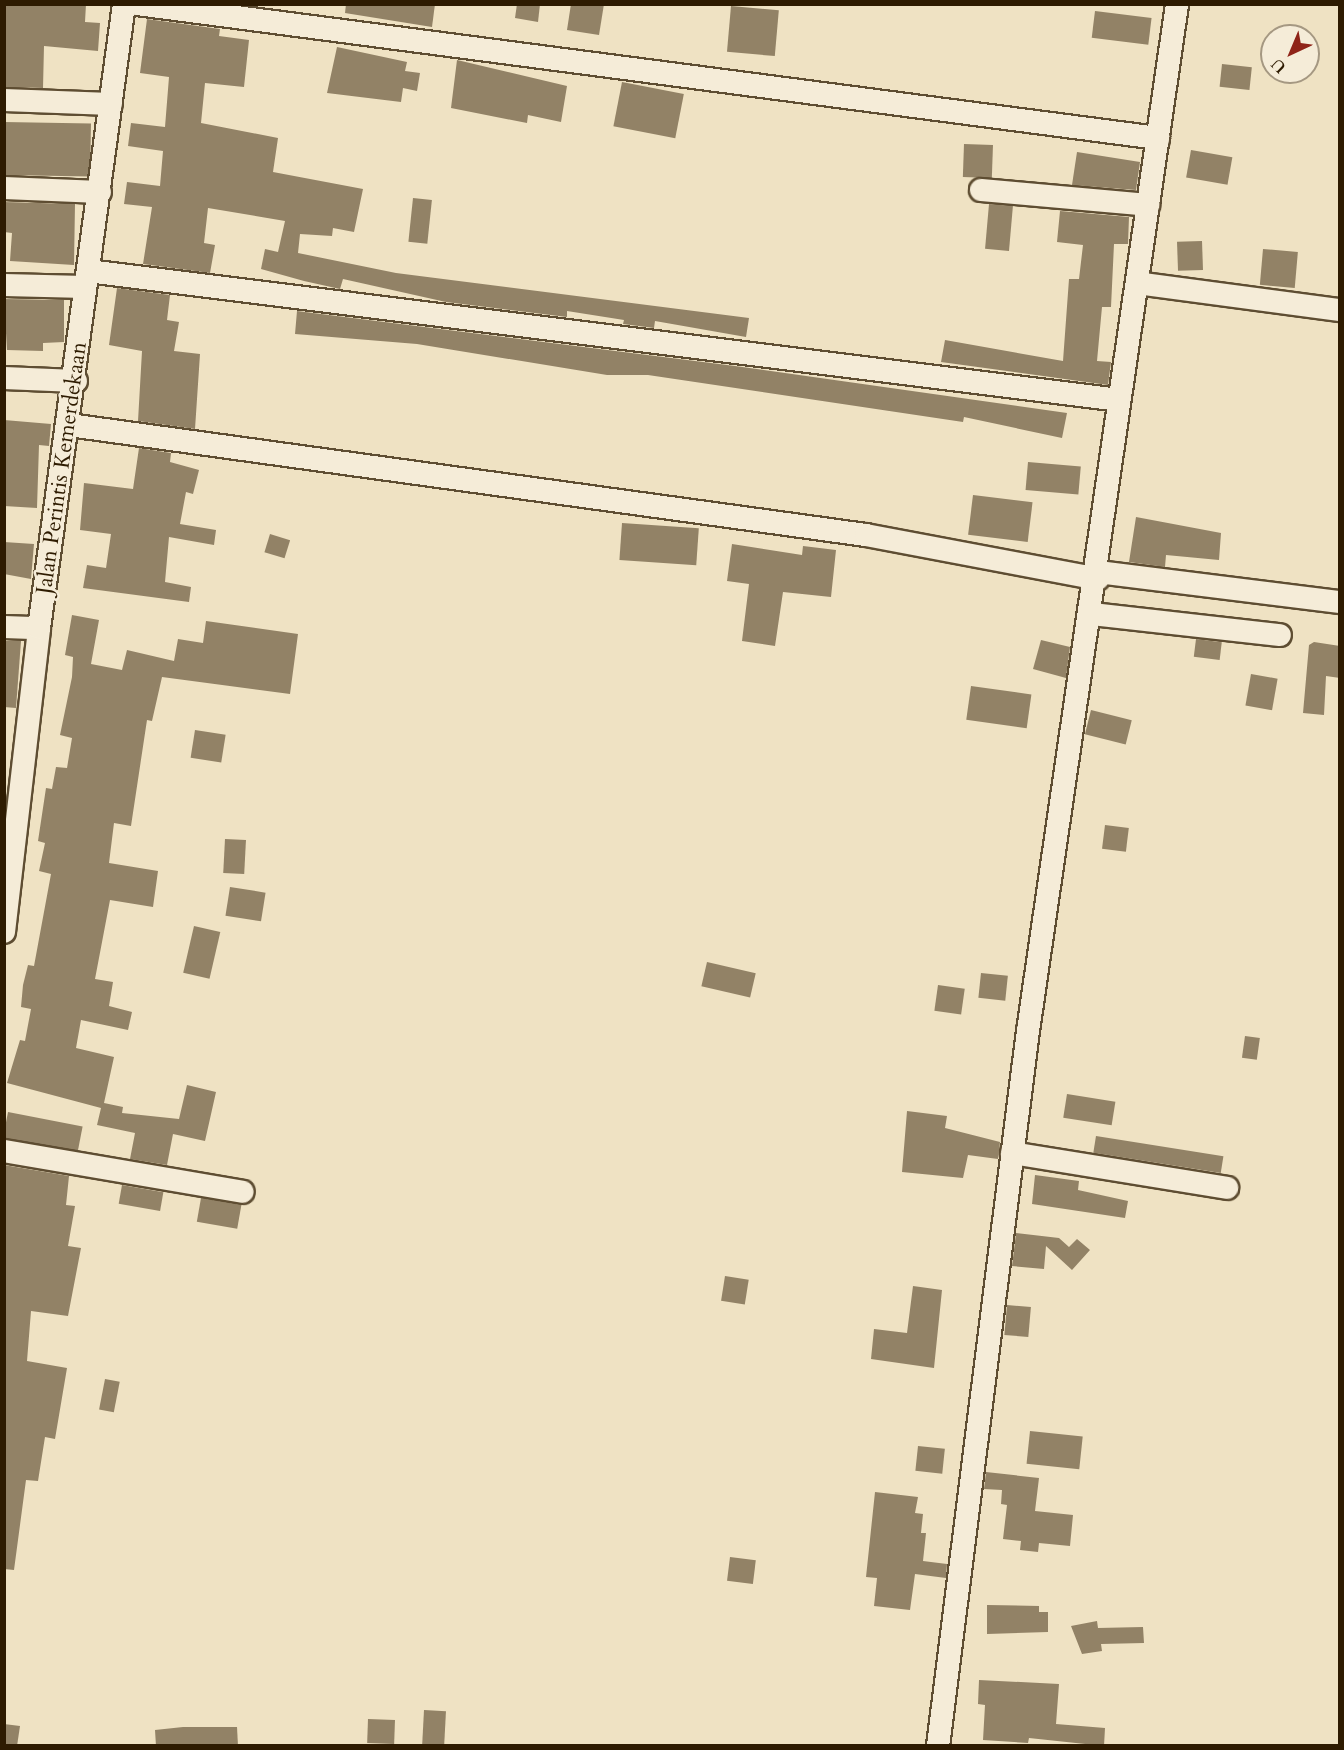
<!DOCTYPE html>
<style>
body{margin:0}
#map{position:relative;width:1344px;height:1750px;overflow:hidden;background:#efe2c3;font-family:Cardo,serif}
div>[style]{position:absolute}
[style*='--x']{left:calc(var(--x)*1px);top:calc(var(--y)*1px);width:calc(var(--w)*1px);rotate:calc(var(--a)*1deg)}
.building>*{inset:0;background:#928266;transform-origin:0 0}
.roads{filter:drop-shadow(2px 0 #5e4d32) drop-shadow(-2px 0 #5e4d32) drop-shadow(0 2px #5e4d32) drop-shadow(0 -2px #5e4d32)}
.minor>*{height:22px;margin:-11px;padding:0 11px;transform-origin:11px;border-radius:11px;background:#f5ecd8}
span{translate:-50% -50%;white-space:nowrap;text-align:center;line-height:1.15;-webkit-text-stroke:5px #f5ecd8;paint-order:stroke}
.street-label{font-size:22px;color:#2e1b01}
.frame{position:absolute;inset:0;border:6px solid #2e1b01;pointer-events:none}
.north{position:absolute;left:1260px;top:24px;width:60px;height:60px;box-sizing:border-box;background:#f5ecd8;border:2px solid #a59882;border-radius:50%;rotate:224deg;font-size:16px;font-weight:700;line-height:24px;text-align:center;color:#2e1b01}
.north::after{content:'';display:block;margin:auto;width:21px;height:27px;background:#8f2418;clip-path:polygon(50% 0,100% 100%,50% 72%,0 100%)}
</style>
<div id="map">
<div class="building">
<div style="clip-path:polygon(4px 4px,86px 4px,85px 22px,100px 23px,98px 51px,44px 46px,43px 88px,4px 87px)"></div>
<div style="clip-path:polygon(346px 4px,435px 4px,432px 27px,345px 13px)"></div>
<div style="clip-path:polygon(517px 4px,540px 4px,538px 22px,515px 18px)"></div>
<div style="clip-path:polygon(571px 4px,604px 4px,599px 35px,567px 30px)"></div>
<div style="left:731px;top:6px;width:48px;height:46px;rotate:5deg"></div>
<div style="left:1095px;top:11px;width:57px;height:27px;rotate:7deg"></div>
<div style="clip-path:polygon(147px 19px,220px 29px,219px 36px,249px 40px,244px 87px,205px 83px,201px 123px,278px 138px,273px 172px,363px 189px,354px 232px,333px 228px,332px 236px,300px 234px,298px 253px,396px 273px,749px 318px,746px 337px,655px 321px,654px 328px,623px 324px,624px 320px,567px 311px,567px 317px,446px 302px,343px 279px,340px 289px,304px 281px,261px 269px,265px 249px,278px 252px,285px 221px,208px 208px,204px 243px,215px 245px,210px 273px,143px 264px,152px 207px,124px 204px,127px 182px,160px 186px,163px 151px,128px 146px,131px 123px,165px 127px,169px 77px,140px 73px)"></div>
<div style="clip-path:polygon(337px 47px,407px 62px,405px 71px,420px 73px,417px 91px,403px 88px,401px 102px,327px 93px)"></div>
<div style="clip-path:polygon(457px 60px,567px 86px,561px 122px,528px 115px,527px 123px,451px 108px)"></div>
<div style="left:1222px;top:64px;width:30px;height:23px;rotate:6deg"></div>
<div style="left:622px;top:82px;width:63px;height:45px;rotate:11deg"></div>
<div style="left:4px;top:122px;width:87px;height:53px;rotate:1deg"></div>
<div style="left:964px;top:144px;width:29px;height:33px;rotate:2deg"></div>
<div style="left:1191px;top:150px;width:42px;height:28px;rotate:10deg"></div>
<div style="clip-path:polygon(1077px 152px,1140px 162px,1136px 190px,1072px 185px)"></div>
<div style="left:413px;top:198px;width:19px;height:44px;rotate:6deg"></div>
<div style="clip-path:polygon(4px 202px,75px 204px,74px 265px,10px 261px,12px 233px,4px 232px)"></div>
<div style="left:989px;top:204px;width:24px;height:45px;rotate:5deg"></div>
<div style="clip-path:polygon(1060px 211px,1129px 217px,1128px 244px,1114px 244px,1111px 307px,1102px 307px,1097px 361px,1111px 362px,1108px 385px,941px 362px,945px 340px,1063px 361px,1069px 279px,1079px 279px,1083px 245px,1057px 242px)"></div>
<div style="left:1202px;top:241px;width:29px;height:25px;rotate:88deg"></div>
<div style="left:1263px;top:249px;width:35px;height:36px;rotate:5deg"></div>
<div style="clip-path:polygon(117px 288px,170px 295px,167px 320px,179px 322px,174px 351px,200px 354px,195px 429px,138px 421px,142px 351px,109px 345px)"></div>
<div style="clip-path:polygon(4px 299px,64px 300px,64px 342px,43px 343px,43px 351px,7px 350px)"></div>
<div style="clip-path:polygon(297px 311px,735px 366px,1067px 413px,1062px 438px,964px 417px,963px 422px,648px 375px,607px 375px,417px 344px,295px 334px)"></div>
<div style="clip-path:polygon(4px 420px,51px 424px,49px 446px,39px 445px,37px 508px,4px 506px)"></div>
<div style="clip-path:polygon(139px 448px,171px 453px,170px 462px,199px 470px,193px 494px,186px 492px,180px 524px,216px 530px,214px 545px,169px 537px,165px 582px,191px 587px,189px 602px,83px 588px,87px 565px,106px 568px,111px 534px,80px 530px,84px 483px,133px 489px)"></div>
<div style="left:1028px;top:462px;width:53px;height:28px;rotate:5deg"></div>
<div style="left:973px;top:495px;width:60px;height:40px;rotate:7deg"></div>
<div style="clip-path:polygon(1136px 517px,1221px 533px,1219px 560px,1166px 555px,1165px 567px,1129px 562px)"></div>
<div style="left:622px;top:523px;width:77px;height:37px;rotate:4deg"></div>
<div style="left:270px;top:534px;width:21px;height:19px;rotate:17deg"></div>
<div style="clip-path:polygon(4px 542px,34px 544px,31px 579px,4px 574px)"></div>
<div style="clip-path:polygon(732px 544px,802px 555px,803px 546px,836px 550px,831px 597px,783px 592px,775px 646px,742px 641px,749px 584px,727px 581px)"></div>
<div style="clip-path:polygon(72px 615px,99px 620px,91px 664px,122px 670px,127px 650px,174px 661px,178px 639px,203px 643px,206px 621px,298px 634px,290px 694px,162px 677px,152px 721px,147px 720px,131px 826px,114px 823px,109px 863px,158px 871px,153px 907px,110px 900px,95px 979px,113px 982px,109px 1006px,132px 1012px,128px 1030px,81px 1020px,76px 1048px,114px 1057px,104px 1103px,123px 1107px,122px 1113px,179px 1119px,187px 1085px,216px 1092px,205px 1141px,173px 1134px,167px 1165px,130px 1159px,135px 1133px,97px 1125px,101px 1108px,7px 1083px,20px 1040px,25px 1041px,31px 1009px,21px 1007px,23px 985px,28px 965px,34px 966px,51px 874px,39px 871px,45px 843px,38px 841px,46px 788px,52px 789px,56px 767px,67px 768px,72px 738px,60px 735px,72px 677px,73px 657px,65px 655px)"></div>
<div style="left:1196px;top:639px;width:26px;height:18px;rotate:7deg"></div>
<div style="clip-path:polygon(1041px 640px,1070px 647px,1066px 678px,1033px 669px)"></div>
<div style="clip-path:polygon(4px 641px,21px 641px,16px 708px,4px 707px)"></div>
<div style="clip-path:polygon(1314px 642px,1340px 646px,1340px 678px,1326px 676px,1324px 715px,1303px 713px,1309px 645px)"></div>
<div style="left:1251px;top:674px;width:27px;height:32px;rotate:10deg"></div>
<div style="left:971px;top:686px;width:61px;height:34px;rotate:8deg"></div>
<div style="left:1091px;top:710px;width:42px;height:25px;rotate:14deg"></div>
<div style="left:195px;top:730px;width:31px;height:28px;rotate:9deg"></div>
<div style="left:1105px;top:825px;width:24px;height:24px;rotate:7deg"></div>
<div style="left:225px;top:839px;width:21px;height:34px;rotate:3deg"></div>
<div style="left:230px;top:887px;width:36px;height:29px;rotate:9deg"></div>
<div style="left:194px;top:926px;width:27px;height:48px;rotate:13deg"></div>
<div style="left:707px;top:962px;width:50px;height:25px;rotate:13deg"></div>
<div style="left:981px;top:973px;width:27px;height:25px;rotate:6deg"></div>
<div style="left:938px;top:985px;width:27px;height:26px;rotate:8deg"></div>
<div style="left:1245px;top:1036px;width:15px;height:22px;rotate:8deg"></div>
<div style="left:1067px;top:1094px;width:49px;height:24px;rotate:9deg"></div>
<div style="clip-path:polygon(907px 1111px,947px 1116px,945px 1128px,1000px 1142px,998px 1159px,968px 1155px,963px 1178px,902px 1172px)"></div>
<div style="left:8px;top:1112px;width:76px;height:26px;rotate:11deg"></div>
<div style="left:1096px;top:1136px;width:129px;height:17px;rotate:9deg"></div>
<div style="clip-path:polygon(4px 1165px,69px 1176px,66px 1205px,75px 1206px,68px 1246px,81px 1248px,68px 1316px,31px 1311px,27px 1361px,67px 1368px,55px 1439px,45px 1437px,38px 1481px,26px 1480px,14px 1570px,4px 1569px)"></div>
<div style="clip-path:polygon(1035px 1175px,1079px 1181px,1078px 1190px,1128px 1201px,1125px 1218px,1032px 1204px)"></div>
<div style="left:122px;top:1185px;width:42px;height:19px;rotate:10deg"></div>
<div style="left:201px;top:1198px;width:41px;height:24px;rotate:10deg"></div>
<div style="clip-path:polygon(1016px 1233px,1059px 1238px,1069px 1247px,1077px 1239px,1090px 1250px,1072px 1270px,1046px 1246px,1044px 1269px,1012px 1266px)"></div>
<div style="left:725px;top:1276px;width:24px;height:25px;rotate:9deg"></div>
<div style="clip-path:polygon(913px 1286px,942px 1290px,934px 1368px,871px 1359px,874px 1329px,907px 1333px)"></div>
<div style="left:1007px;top:1305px;width:24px;height:30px;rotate:5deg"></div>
<div style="left:105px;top:1379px;width:15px;height:31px;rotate:11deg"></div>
<div style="left:1030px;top:1431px;width:53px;height:33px;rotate:6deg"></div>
<div style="left:918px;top:1446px;width:27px;height:25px;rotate:6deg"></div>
<div style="clip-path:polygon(986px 1472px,1039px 1478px,1035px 1511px,1073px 1515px,1070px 1546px,1039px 1543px,1038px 1552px,1020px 1550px,1021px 1541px,1003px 1539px,1007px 1505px,1001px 1504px,1002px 1490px,984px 1489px)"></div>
<div style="clip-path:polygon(875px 1492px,918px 1497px,915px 1513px,923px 1514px,921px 1533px,926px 1533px,923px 1561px,947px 1564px,946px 1578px,915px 1574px,910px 1610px,874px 1606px,877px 1578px,866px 1577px)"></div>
<div style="left:730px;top:1557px;width:26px;height:24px;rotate:7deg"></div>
<div style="clip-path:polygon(987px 1605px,1039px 1606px,1039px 1612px,1048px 1612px,1048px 1632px,987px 1634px)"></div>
<div style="clip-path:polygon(1097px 1621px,1098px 1628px,1143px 1627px,1144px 1643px,1101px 1644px,1102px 1651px,1082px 1654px,1071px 1626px)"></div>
<div style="clip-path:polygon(979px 1680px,1059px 1684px,1056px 1724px,1105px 1728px,1104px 1746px,1029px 1738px,1028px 1743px,983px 1740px,985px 1705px,978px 1704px)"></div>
<div style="left:424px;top:1710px;width:22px;height:36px;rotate:3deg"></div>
<div style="left:368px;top:1719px;width:27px;height:24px;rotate:2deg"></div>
<div style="clip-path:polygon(4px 1724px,20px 1726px,17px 1746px,4px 1746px)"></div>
<div style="clip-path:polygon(183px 1727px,237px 1727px,238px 1746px,156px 1746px,155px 1730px)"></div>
</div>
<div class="roads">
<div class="minor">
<div style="--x:137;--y:4;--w:1030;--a:7.48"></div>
<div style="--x:4;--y:100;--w:107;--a:2.1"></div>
<div style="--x:4;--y:188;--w:96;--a:2.4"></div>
<div style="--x:981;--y:190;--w:168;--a:5.1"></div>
<div style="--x:88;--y:271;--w:1039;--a:7.13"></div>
<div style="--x:1137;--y:283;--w:205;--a:7.6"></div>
<div style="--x:4;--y:285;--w:81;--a:1.4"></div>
<div style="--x:4;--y:378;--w:72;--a:2.4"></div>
<div style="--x:69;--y:425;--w:805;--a:7.86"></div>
<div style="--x:866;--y:535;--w:236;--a:10.7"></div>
<div style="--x:1098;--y:572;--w:244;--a:7.1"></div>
<div style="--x:1092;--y:614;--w:189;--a:6.4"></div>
<div style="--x:4;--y:627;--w:35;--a:2"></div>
<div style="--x:4;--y:932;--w:306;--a:-83.4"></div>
<div style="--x:39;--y:628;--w:630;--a:-82.24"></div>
<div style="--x:4;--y:1151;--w:242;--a:9.7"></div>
<div style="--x:1012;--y:1153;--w:218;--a:9.2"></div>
<div style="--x:938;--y:1746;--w:721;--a:-82.83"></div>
<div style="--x:1028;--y:1031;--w:1038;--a:-81.74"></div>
</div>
</div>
<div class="street-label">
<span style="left:62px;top:468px;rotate:-82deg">Jalan Perintis Kemerdekaan</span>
</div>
<div class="frame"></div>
<div class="north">U</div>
</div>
